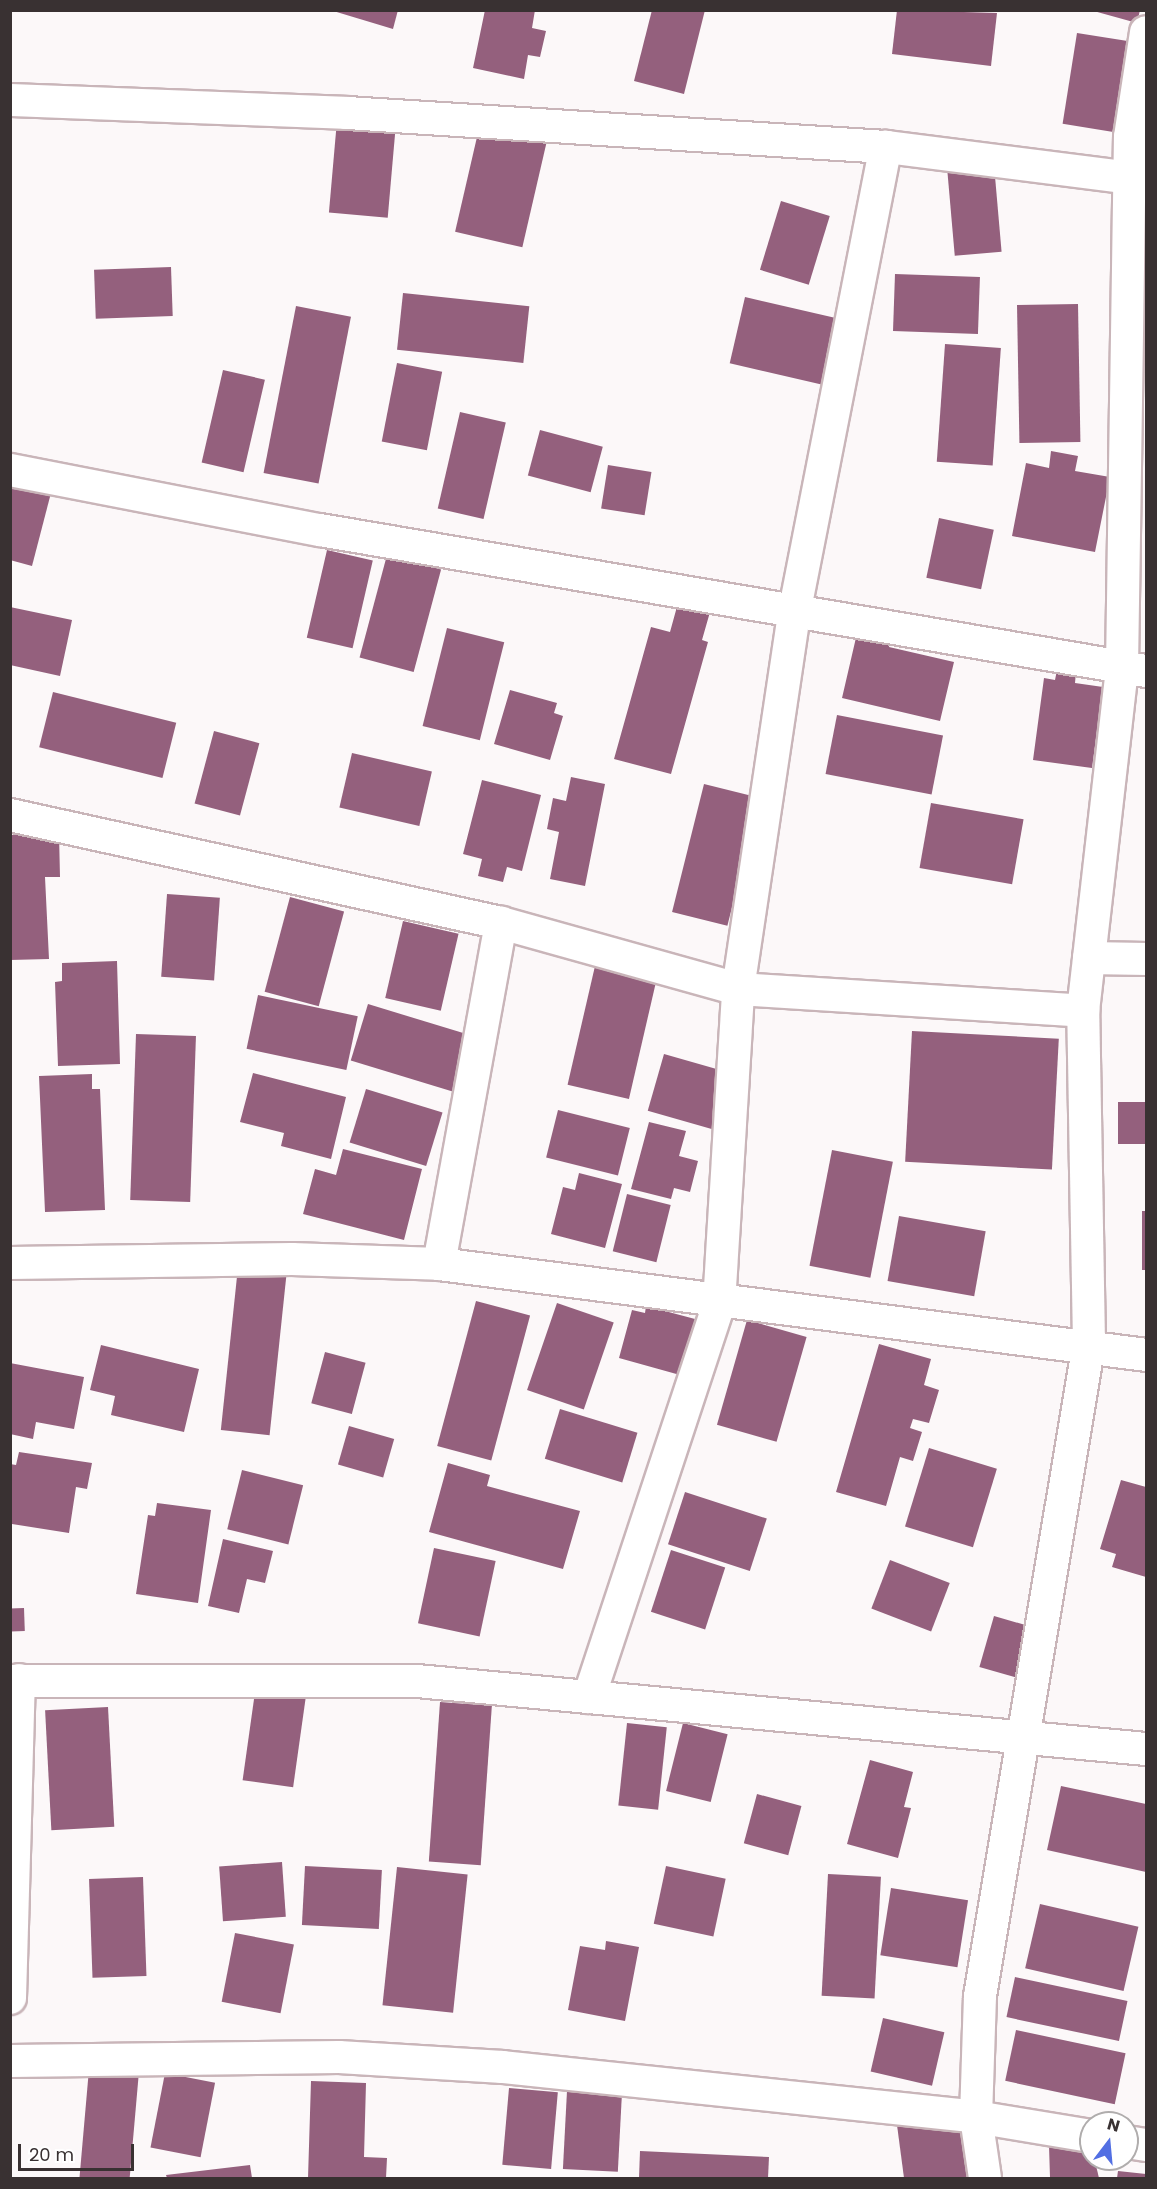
<!DOCTYPE html>
<style>
body{margin:0}
#map{position:relative;width:1157px;height:2189px;overflow:hidden;background:#fcf8f9;font-family:Poppins,sans-serif}
div>[style]{position:absolute}
[style*='--x']{left:calc(var(--x)*1px);top:calc(var(--y)*1px);width:calc(var(--w)*1px);rotate:calc(var(--a)*1deg)}
.building>*{inset:0;background:#94607d;transform-origin:0 0}
.roads{filter:drop-shadow(2px 0 #c9b5b9) drop-shadow(-2px 0 #c9b5b9) drop-shadow(0 2px #c9b5b9) drop-shadow(0 -2px #c9b5b9)}
.street>*{height:32px;margin:-16px;padding:0 16px;transform-origin:16px;border-radius:16px;background:#fff}
span{translate:-50% -50%;white-space:nowrap;text-align:center;line-height:1.15;-webkit-text-stroke:6px #fff;paint-order:stroke}
.frame{position:absolute;inset:0;border:12px solid #393132;pointer-events:none}
.north{position:absolute;left:1079px;top:2111px;width:60px;height:60px;box-sizing:border-box;background:#fff;border:2px solid #b0adad;border-radius:50%;rotate:16deg;font-size:16px;font-weight:700;line-height:24px;text-align:center;color:#393132}
.north::after{content:'';display:block;margin:auto;width:21px;height:27px;background:#526fe3;clip-path:polygon(50% 0,100% 100%,50% 72%,0 100%)}
.scale{position:absolute;left:18px;top:2144px;width:116px;height:27px;box-sizing:border-box;border:3px solid #393132;border-top:0;padding-left:8px;font-size:18px;line-height:21px;white-space:nowrap;color:#393132;-webkit-text-stroke:4px #fff;paint-order:stroke}
</style>
<div id="map">
<div class="building">
<div style="clip-path:polygon(330px 10px,398px 10px,393px 29px)"></div>
<div style="clip-path:polygon(485px 10px,535px 10px,532px 28px,546px 31px,540px 57px,528px 55px,524px 79px,473px 68px)"></div>
<div style="clip-path:polygon(652px 10px,705px 10px,684px 94px,634px 81px)"></div>
<div style="clip-path:polygon(897px 10px,997px 13px,991px 66px,892px 54px)"></div>
<div style="clip-path:polygon(1090px 10px,1140px 10px,1137px 23px)"></div>
<div style="left:1077px;top:33px;width:56px;height:92px;rotate:9deg"></div>
<div style="left:338px;top:109px;width:59px;height:104px;rotate:5deg"></div>
<div style="left:483px;top:111px;width:69px;height:124px;rotate:13deg"></div>
<div style="left:994px;top:165px;width:87px;height:47px;rotate:85deg"></div>
<div style="left:781px;top:201px;width:51px;height:72px;rotate:17deg"></div>
<div style="left:171px;top:267px;width:49px;height:77px;rotate:88deg"></div>
<div style="left:895px;top:274px;width:85px;height:57px;rotate:2deg"></div>
<div style="left:403px;top:293px;width:127px;height:57px;rotate:6deg"></div>
<div style="left:745px;top:297px;width:102px;height:68px;rotate:13deg"></div>
<div style="left:1078px;top:304px;width:138px;height:61px;rotate:89deg"></div>
<div style="left:296px;top:306px;width:56px;height:170px;rotate:11deg"></div>
<div style="left:945px;top:344px;width:56px;height:118px;rotate:4deg"></div>
<div style="left:397px;top:363px;width:46px;height:80px;rotate:11deg"></div>
<div style="left:223px;top:370px;width:43px;height:95px;rotate:13deg"></div>
<div style="left:460px;top:412px;width:47px;height:99px;rotate:13deg"></div>
<div style="left:540px;top:430px;width:65px;height:47px;rotate:15deg"></div>
<div style="clip-path:polygon(1051px 451px,1078px 456px,1075px 471px,1110px 477px,1095px 552px,1012px 536px,1026px 463px,1049px 468px)"></div>
<div style="left:608px;top:465px;width:44px;height:44px;rotate:9deg"></div>
<div style="clip-path:polygon(10px 478px,52px 489px,32px 566px,10px 560px)"></div>
<div style="left:939px;top:518px;width:56px;height:61px;rotate:12deg"></div>
<div style="left:327px;top:550px;width:47px;height:90px;rotate:13deg"></div>
<div style="left:387px;top:555px;width:56px;height:106px;rotate:15deg"></div>
<div style="clip-path:polygon(678px 603px,710px 612px,702px 640px,708px 642px,671px 774px,614px 759px,651px 627px,670px 632px)"></div>
<div style="clip-path:polygon(10px 607px,72px 620px,60px 676px,10px 665px)"></div>
<div style="left:447px;top:628px;width:59px;height:101px;rotate:14deg"></div>
<div style="clip-path:polygon(858px 629px,891px 637px,889px 647px,954px 662px,940px 721px,842px 698px)"></div>
<div style="clip-path:polygon(1057px 670px,1076px 672px,1075px 683px,1103px 687px,1092px 768px,1033px 760px,1044px 678px,1055px 680px)"></div>
<div style="clip-path:polygon(510px 690px,557px 703px,554px 713px,563px 716px,550px 760px,494px 744px)"></div>
<div style="left:53px;top:692px;width:127px;height:57px;rotate:14deg"></div>
<div style="left:837px;top:715px;width:108px;height:60px;rotate:11deg"></div>
<div style="left:214px;top:731px;width:47px;height:75px;rotate:15deg"></div>
<div style="left:352px;top:753px;width:82px;height:56px;rotate:13deg"></div>
<div style="clip-path:polygon(571px 777px,605px 784px,585px 886px,550px 879px,559px 832px,547px 829px,553px 798px,566px 801px)"></div>
<div style="clip-path:polygon(482px 780px,541px 795px,522px 871px,507px 867px,503px 882px,478px 876px,482px 859px,463px 854px)"></div>
<div style="left:704px;top:784px;width:57px;height:132px;rotate:14deg"></div>
<div style="left:931px;top:803px;width:94px;height:66px;rotate:10deg"></div>
<div style="clip-path:polygon(59px 833px,60px 877px,45px 877px,49px 959px,10px 960px,10px 835px)"></div>
<div style="left:167px;top:894px;width:53px;height:83px;rotate:4deg"></div>
<div style="left:290px;top:897px;width:56px;height:98px;rotate:15deg"></div>
<div style="left:403px;top:921px;width:57px;height:79px;rotate:13deg"></div>
<div style="clip-path:polygon(117px 961px,120px 1064px,58px 1066px,55px 982px,62px 981px,62px 963px)"></div>
<div style="left:595px;top:966px;width:63px;height:122px;rotate:13deg"></div>
<div style="left:258px;top:995px;width:102px;height:55px;rotate:12deg"></div>
<div style="left:368px;top:1004px;width:109px;height:59px;rotate:17deg"></div>
<div style="left:912px;top:1031px;width:147px;height:131px;rotate:3deg"></div>
<div style="left:136px;top:1034px;width:60px;height:166px;rotate:2deg"></div>
<div style="left:664px;top:1054px;width:71px;height:59px;rotate:16deg"></div>
<div style="clip-path:polygon(253px 1073px,346px 1097px,331px 1159px,281px 1146px,284px 1133px,240px 1122px)"></div>
<div style="clip-path:polygon(92px 1074px,92px 1089px,100px 1089px,105px 1210px,45px 1212px,39px 1076px)"></div>
<div style="left:366px;top:1089px;width:80px;height:56px;rotate:17deg"></div>
<div style="left:1118px;top:1102px;width:28px;height:42px"></div>
<div style="left:558px;top:1110px;width:74px;height:49px;rotate:14deg"></div>
<div style="clip-path:polygon(649px 1122px,686px 1131px,679px 1156px,698px 1161px,690px 1192px,674px 1188px,671px 1199px,631px 1189px)"></div>
<div style="clip-path:polygon(343px 1149px,422px 1169px,404px 1240px,303px 1214px,315px 1169px,336px 1175px)"></div>
<div style="left:832px;top:1150px;width:62px;height:118px;rotate:11deg"></div>
<div style="clip-path:polygon(579px 1173px,622px 1184px,605px 1248px,551px 1234px,563px 1187px,575px 1190px)"></div>
<div style="left:627px;top:1194px;width:45px;height:59px;rotate:14deg"></div>
<div style="left:1142px;top:1211px;width:4px;height:59px"></div>
<div style="left:899px;top:1216px;width:88px;height:66px;rotate:10deg"></div>
<div style="left:238px;top:1267px;width:49px;height:164px;rotate:6deg"></div>
<div style="left:476px;top:1301px;width:56px;height:150px;rotate:15deg"></div>
<div style="left:557px;top:1303px;width:60px;height:92px;rotate:19deg"></div>
<div style="clip-path:polygon(646px 1306px,695px 1319px,680px 1375px,619px 1358px,632px 1310px,645px 1313px)"></div>
<div style="left:747px;top:1320px;width:62px;height:109px;rotate:16deg"></div>
<div style="clip-path:polygon(879px 1344px,931px 1359px,924px 1385px,939px 1390px,929px 1423px,913px 1419px,910px 1428px,922px 1432px,913px 1461px,900px 1457px,886px 1506px,836px 1492px)"></div>
<div style="clip-path:polygon(101px 1345px,199px 1369px,184px 1432px,111px 1415px,115px 1396px,90px 1390px)"></div>
<div style="left:325px;top:1352px;width:42px;height:53px;rotate:15deg"></div>
<div style="clip-path:polygon(10px 1363px,84px 1377px,74px 1429px,36px 1422px,33px 1439px,10px 1434px)"></div>
<div style="left:560px;top:1409px;width:81px;height:52px;rotate:17deg"></div>
<div style="left:349px;top:1426px;width:47px;height:40px;rotate:16deg"></div>
<div style="left:929px;top:1448px;width:71px;height:82px;rotate:17deg"></div>
<div style="clip-path:polygon(19px 1452px,92px 1463px,87px 1489px,76px 1487px,69px 1533px,12px 1524px,10px 1464px,16px 1465px)"></div>
<div style="clip-path:polygon(448px 1463px,490px 1475px,487px 1486px,580px 1511px,563px 1569px,429px 1532px)"></div>
<div style="left:242px;top:1470px;width:63px;height:61px;rotate:14deg"></div>
<div style="clip-path:polygon(1121px 1480px,1146px 1487px,1146px 1577px,1112px 1567px,1116px 1554px,1100px 1549px)"></div>
<div style="left:685px;top:1492px;width:86px;height:55px;rotate:18deg"></div>
<div style="clip-path:polygon(157px 1503px,211px 1510px,198px 1603px,136px 1594px,148px 1515px,155px 1516px)"></div>
<div style="clip-path:polygon(223px 1539px,273px 1551px,265px 1583px,247px 1579px,239px 1613px,208px 1606px)"></div>
<div style="left:434px;top:1548px;width:63px;height:77px;rotate:12deg"></div>
<div style="left:671px;top:1550px;width:57px;height:65px;rotate:18deg"></div>
<div style="left:890px;top:1560px;width:64px;height:52px;rotate:21deg"></div>
<div style="left:24px;top:1608px;width:23px;height:14px;rotate:88deg"></div>
<div style="left:994px;top:1616px;width:47px;height:53px;rotate:16deg"></div>
<div style="left:255px;top:1692px;width:51px;height:89px;rotate:8deg"></div>
<div style="left:440px;top:1702px;width:52px;height:160px;rotate:4deg"></div>
<div style="left:108px;top:1707px;width:120px;height:63px;rotate:87deg"></div>
<div style="left:627px;top:1723px;width:40px;height:83px;rotate:6deg"></div>
<div style="left:683px;top:1723px;width:46px;height:70px;rotate:14deg"></div>
<div style="clip-path:polygon(870px 1760px,913px 1772px,904px 1807px,911px 1808px,898px 1858px,847px 1844px)"></div>
<div style="clip-path:polygon(1061px 1786px,1146px 1804px,1146px 1872px,1047px 1850px)"></div>
<div style="left:757px;top:1794px;width:46px;height:51px;rotate:15deg"></div>
<div style="left:282px;top:1862px;width:55px;height:63px;rotate:86deg"></div>
<div style="left:305px;top:1866px;width:77px;height:59px;rotate:3deg"></div>
<div style="left:666px;top:1866px;width:61px;height:59px;rotate:12deg"></div>
<div style="left:397px;top:1867px;width:71px;height:139px;rotate:6deg"></div>
<div style="left:828px;top:1874px;width:53px;height:122px;rotate:3deg"></div>
<div style="left:143px;top:1877px;width:99px;height:54px;rotate:88deg"></div>
<div style="left:891px;top:1888px;width:78px;height:68px;rotate:9deg"></div>
<div style="left:1040px;top:1904px;width:101px;height:66px;rotate:13deg"></div>
<div style="left:235px;top:1933px;width:60px;height:70px;rotate:11deg"></div>
<div style="clip-path:polygon(606px 1941px,639px 1947px,625px 2021px,568px 2010px,580px 1946px,605px 1950px)"></div>
<div style="left:1015px;top:1977px;width:115px;height:41px;rotate:12deg"></div>
<div style="left:883px;top:2018px;width:63px;height:55px;rotate:13deg"></div>
<div style="left:1016px;top:2030px;width:112px;height:52px;rotate:12deg"></div>
<div style="left:89px;top:2069px;width:50px;height:109px;rotate:5deg"></div>
<div style="left:165px;top:2073px;width:51px;height:76px;rotate:11deg"></div>
<div style="clip-path:polygon(311px 2081px,366px 2083px,364px 2157px,387px 2158px,386px 2178px,308px 2178px)"></div>
<div style="left:509px;top:2088px;width:49px;height:77px;rotate:5deg"></div>
<div style="left:567px;top:2091px;width:55px;height:78px;rotate:3deg"></div>
<div style="clip-path:polygon(970px 2117px,977px 2178px,904px 2178px,897px 2125px)"></div>
<div style="clip-path:polygon(1091px 2145px,1099px 2178px,1050px 2178px,1049px 2146px)"></div>
<div style="clip-path:polygon(640px 2151px,769px 2157px,768px 2178px,639px 2178px)"></div>
<div style="clip-path:polygon(250px 2165px,252px 2178px,167px 2178px,166px 2175px)"></div>
<div style="clip-path:polygon(1118px 2171px,1146px 2174px,1146px 2178px,1117px 2178px)"></div>
</div>
<div class="roads">
<div class="street">
<div style="--x:10;--y:100;--w:337;--a:2.2"></div>
<div style="--x:347;--y:113;--w:540;--a:3.61"></div>
<div style="--x:886;--y:147;--w:262;--a:7.2"></div>
<div style="--x:10;--y:470;--w:316;--a:11"></div>
<div style="--x:320;--y:530;--w:838;--a:9.69"></div>
<div style="--x:10;--y:815;--w:503;--a:12.41"></div>
<div style="--x:501;--y:923;--w:246;--a:15.6"></div>
<div style="--x:738;--y:989;--w:346;--a:3.6"></div>
<div style="--x:1089;--y:958;--w:57;--a:1"></div>
<div style="--x:10;--y:1263;--w:282;--a:-0.8"></div>
<div style="--x:292;--y:1259;--w:147;--a:1.9"></div>
<div style="--x:439;--y:1264;--w:713;--a:7.33"></div>
<div style="--x:439;--y:1264;--w:347;--a:-79.7"></div>
<div style="--x:10;--y:1681;--w:407;--a:0"></div>
<div style="--x:417;--y:1681;--w:732;--a:5.33"></div>
<div style="--x:589;--y:1697;--w:414;--a:-71.7"></div>
<div style="--x:719;--y:1304;--w:316;--a:-86.5"></div>
<div style="--x:738;--y:989;--w:384;--a:-81.5"></div>
<div style="--x:795;--y:609;--w:471;--a:-78.9"></div>
<div style="--x:10;--y:1998;--w:318;--a:-88.4"></div>
<div style="--x:10;--y:2061;--w:329;--a:-0.7"></div>
<div style="--x:339;--y:2057;--w:164;--a:3.5"></div>
<div style="--x:503;--y:2067;--w:476;--a:6"></div>
<div style="--x:976;--y:2117;--w:117;--a:9.4"></div>
<div style="--x:1127;--y:2142;--w:19;--a:9"></div>
<div style="--x:985;--y:2178;--w:62;--a:-98.4"></div>
<div style="--x:976;--y:2117;--w:121;--a:-88.1"></div>
<div style="--x:980;--y:1996;--w:662;--a:-80.52"></div>
<div style="--x:1089;--y:1343;--w:332;--a:-91"></div>
<div style="--x:1083;--y:1011;--w:345;--a:-83.5"></div>
<div style="--x:1122;--y:668;--w:531;--a:-89.14"></div>
<div style="--x:1130;--y:137;--w:106;--a:-81.3"></div>
</div>
</div>
<div class="frame"></div>
<div class="north">N</div>
<div class="scale">20 m</div>
</div>
